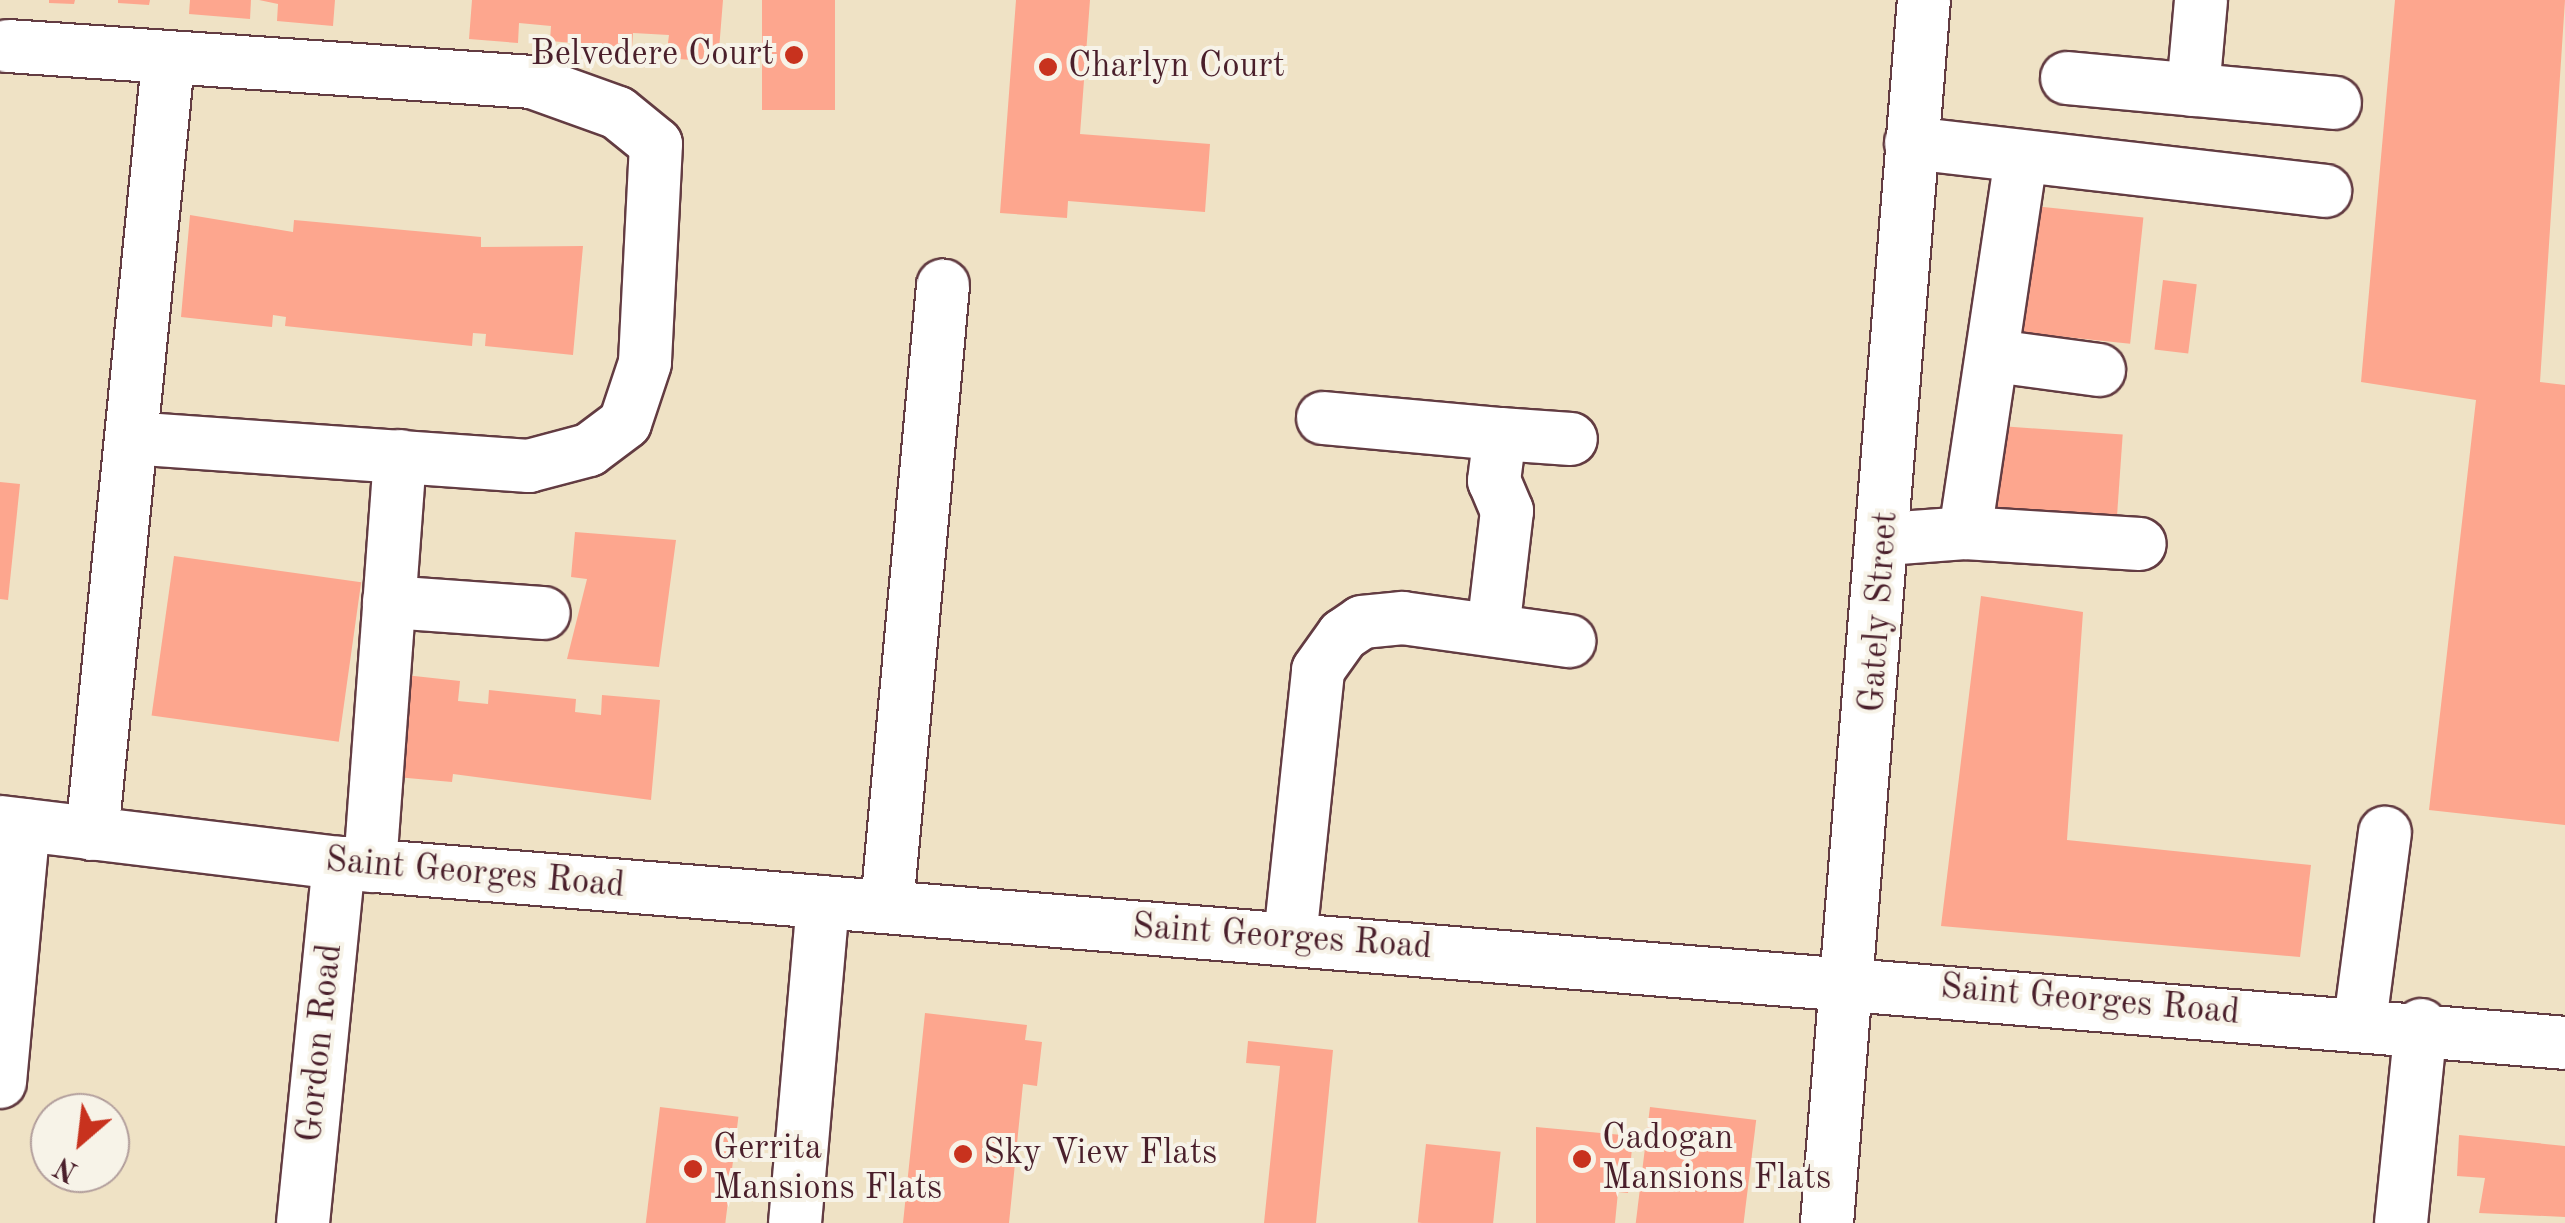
<!DOCTYPE html>
<style>
body{margin:0}
#map{position:relative;width:2565px;height:1223px;overflow:hidden;background:#efe2c5;font-family:"Old Standard TT",serif}
div>[style]{position:absolute}
[style*='--x']{left:calc(var(--x)*1px);top:calc(var(--y)*1px);width:calc(var(--w)*1px);rotate:calc(var(--a)*1deg)}
.building>*{inset:0;background:#fda68e;transform-origin:0 0}
.roads{filter:drop-shadow(2px 0 #633c42) drop-shadow(-2px 0 #633c42) drop-shadow(0 2px #633c42) drop-shadow(0 -2px #633c42)}
.minor>*{height:52px;margin:-26px;padding:0 26px;transform-origin:26px;border-radius:26px;background:#fff}
.dots>*{width:28px;height:28px;translate:-50% -50%;box-sizing:border-box;border:5px solid #f7f3e8;border-radius:50%}
span{translate:-50% -50%;white-space:nowrap;text-align:center;line-height:1.15;-webkit-text-stroke:8px #f7f3e8;paint-order:stroke}
.poi-label{font-size:35px;color:#4a1f2b}
.right{translate:-100% -50%;text-align:right}
.left{translate:0 -50%;text-align:left}
.street-label{font-size:35px;color:#4a1f2b}
.north{position:absolute;left:30px;top:1093px;width:100px;height:100px;box-sizing:border-box;background:#f7f3e8;border:2px solid #b29e9c;border-radius:50%;rotate:208deg;font-size:28px;font-weight:700;line-height:40px;text-align:center;color:#4a1f2b}
.north::after{content:'';display:block;margin:auto;width:35px;height:45px;background:#c8321e;clip-path:polygon(50% 0,100% 100%,50% 72%,0 100%)}
</style>
<div id="map">
<div class="building">
<div style="clip-path:polygon(49px 0,75px 0,74px 4px,49px 3px)"></div>
<div style="clip-path:polygon(118px 0,150px 0,149px 5px,118px 3px)"></div>
<div style="clip-path:polygon(190px 0,251px 0,250px 19px,189px 14px)"></div>
<div style="clip-path:polygon(259px 0,335px 0,333px 26px,277px 21px,278px 4px)"></div>
<div style="clip-path:polygon(472px 0,723px 0,718px 62px,666px 58px,669px 35px,633px 33px,632px 48px,550px 41px,551px 26px,519px 23px,518px 43px,469px 39px)"></div>
<div style="left:762px;top:0;width:73px;height:110px"></div>
<div style="clip-path:polygon(1016px 0,1090px 0,1080px 134px,1210px 144px,1205px 212px,1068px 201px,1067px 218px,1000px 213px)"></div>
<div style="clip-path:polygon(2395px 0,2565px 0,2540px 382px,2565px 385px,2565px 825px,2429px 810px,2476px 400px,2361px 382px)"></div>
<div style="left:2034px;top:206px;width:110px;height:127px;rotate:6deg"></div>
<div style="clip-path:polygon(190px 215px,293px 232px,294px 220px,481px 237px,481px 247px,583px 246px,573px 355px,485px 346px,486px 334px,473px 333px,472px 346px,285px 326px,286px 317px,273px 315px,272px 327px,181px 317px)"></div>
<div style="left:2163px;top:280px;width:34px;height:70px;rotate:7deg"></div>
<div style="left:2000px;top:426px;width:123px;height:81px;rotate:4deg"></div>
<div style="clip-path:polygon(0 482px,20px 484px,8px 600px,0 599px)"></div>
<div style="clip-path:polygon(575px 532px,676px 540px,659px 667px,567px 659px,587px 579px,571px 577px)"></div>
<div style="left:174px;top:556px;width:189px;height:161px;rotate:8deg"></div>
<div style="clip-path:polygon(1981px 596px,2083px 612px,2067px 840px,2311px 865px,2300px 957px,1941px 926px)"></div>
<div style="clip-path:polygon(405px 675px,460px 681px,458px 701px,488px 704px,489px 690px,576px 699px,575px 712px,601px 715px,602px 695px,660px 700px,651px 800px,453px 774px,452px 782px,396px 777px)"></div>
<div style="clip-path:polygon(925px 1013px,1027px 1025px,1025px 1040px,1042px 1042px,1037px 1086px,1023px 1084px,1009px 1223px,903px 1223px)"></div>
<div style="clip-path:polygon(1248px 1041px,1333px 1050px,1316px 1223px,1264px 1223px,1280px 1066px,1246px 1063px)"></div>
<div style="left:660px;top:1107px;width:79px;height:117px;rotate:7deg"></div>
<div style="left:1650px;top:1107px;width:107px;height:117px;rotate:7deg"></div>
<div style="clip-path:polygon(1536px 1127px,1633px 1136px,1628px 1193px,1618px 1192px,1615px 1223px,1536px 1223px)"></div>
<div style="clip-path:polygon(2459px 1135px,2565px 1146px,2565px 1217px,2479px 1213px,2485px 1178px,2457px 1176px)"></div>
<div style="left:1426px;top:1144px;width:75px;height:79px;rotate:6deg"></div>
</div>
<div class="roads">
<div class="minor">
<div style="--x:8;--y:46;--w:525;--a:3.93"></div>
<div style="--x:532;--y:82;--w:91;--a:19.8"></div>
<div style="--x:618;--y:113;--w:49;--a:39.2"></div>
<div style="--x:656;--y:144;--w:219;--a:92.9"></div>
<div style="--x:645;--y:363;--w:63;--a:108.4"></div>
<div style="--x:625;--y:423;--w:45;--a:143.1"></div>
<div style="--x:589;--y:450;--w:62;--a:165.1"></div>
<div style="--x:529;--y:466;--w:397;--a:-176"></div>
<div style="--x:2067;--y:78;--w:269;--a:5.3"></div>
<div style="--x:2193;--y:90;--w:90;--a:-84.9"></div>
<div style="--x:1911;--y:143;--w:417;--a:6.6"></div>
<div style="--x:1995;--y:356;--w:105;--a:7.7"></div>
<div style="--x:1323;--y:418;--w:178;--a:5.2"></div>
<div style="--x:1965;--y:533;--w:378;--a:-81.5"></div>
<div style="--x:1886;--y:539;--w:79;--a:-4.3"></div>
<div style="--x:1965;--y:533;--w:175;--a:3.6"></div>
<div style="--x:389;--y:602;--w:155;--a:4.1"></div>
<div style="--x:1493;--y:630;--w:120;--a:-83.3"></div>
<div style="--x:1507;--y:511;--w:33;--a:-113"></div>
<div style="--x:1494;--y:481;--w:47;--a:-82.7"></div>
<div style="--x:1500;--y:434;--w:71;--a:4"></div>
<div style="--x:0;--y:822;--w:341;--a:6.9"></div>
<div style="--x:339;--y:863;--w:2233;--a:4.62"></div>
<div style="--x:92;--y:834;--w:776;--a:-84.38"></div>
<div style="--x:370;--y:866;--w:411;--a:-85.8"></div>
<div style="--x:887;--y:906;--w:623;--a:-84.84"></div>
<div style="--x:1290;--y:938;--w:269;--a:-84"></div>
<div style="--x:1318;--y:670;--w:43;--a:-54.5"></div>
<div style="--x:1343;--y:635;--w:23;--a:-34"></div>
<div style="--x:1362;--y:622;--w:41;--a:-5.6"></div>
<div style="--x:1403;--y:618;--w:168;--a:7.9"></div>
<div style="--x:2360;--y:1022;--w:191;--a:-82.5"></div>
<div style="--x:0;--y:1082;--w:258;--a:-84.7"></div>
<div style="--x:303;--y:1223;--w:362;--a:-84.3"></div>
<div style="--x:795;--y:1223;--w:322;--a:-85"></div>
<div style="--x:1827;--y:1223;--w:1227;--a:-85.47"></div>
<div style="--x:2401;--y:1223;--w:199;--a:-84.2"></div>
</div>
</div>
<div class="dots">
<div style="left:794px;top:55px;background:#c8321e"></div>
<div style="left:1048px;top:67px;background:#c8321e"></div>
<div style="left:963px;top:1154px;background:#c8321e"></div>
<div style="left:1582px;top:1159px;background:#c8321e"></div>
<div style="left:693px;top:1169px;background:#c8321e"></div>
</div>
<div class="poi-label">
<span class="right" style="left:774px;top:55px">Belvedere Court</span>
<span class="left" style="left:1068px;top:67px">Charlyn Court</span>
<span class="left" style="left:1602px;top:1159px">Cadogan<br>Mansions Flats</span>
<span class="left" style="left:713px;top:1169px">Gerrita<br>Mansions Flats</span>
<span class="left" style="left:983px;top:1154px">Sky View Flats</span>
</div>
<div class="street-label">
<span style="left:1880px;top:612px;rotate:-86deg">Gately Street</span>
<span style="left:475px;top:874px;rotate:5deg">Saint Georges Road</span>
<span style="left:1282px;top:938px;rotate:4deg">Saint Georges Road</span>
<span style="left:2090px;top:1001px;rotate:5deg">Saint Georges Road</span>
<span style="left:321px;top:1043px;rotate:-84deg">Gordon Road</span>
</div>
<div class="north">N</div>
</div>
